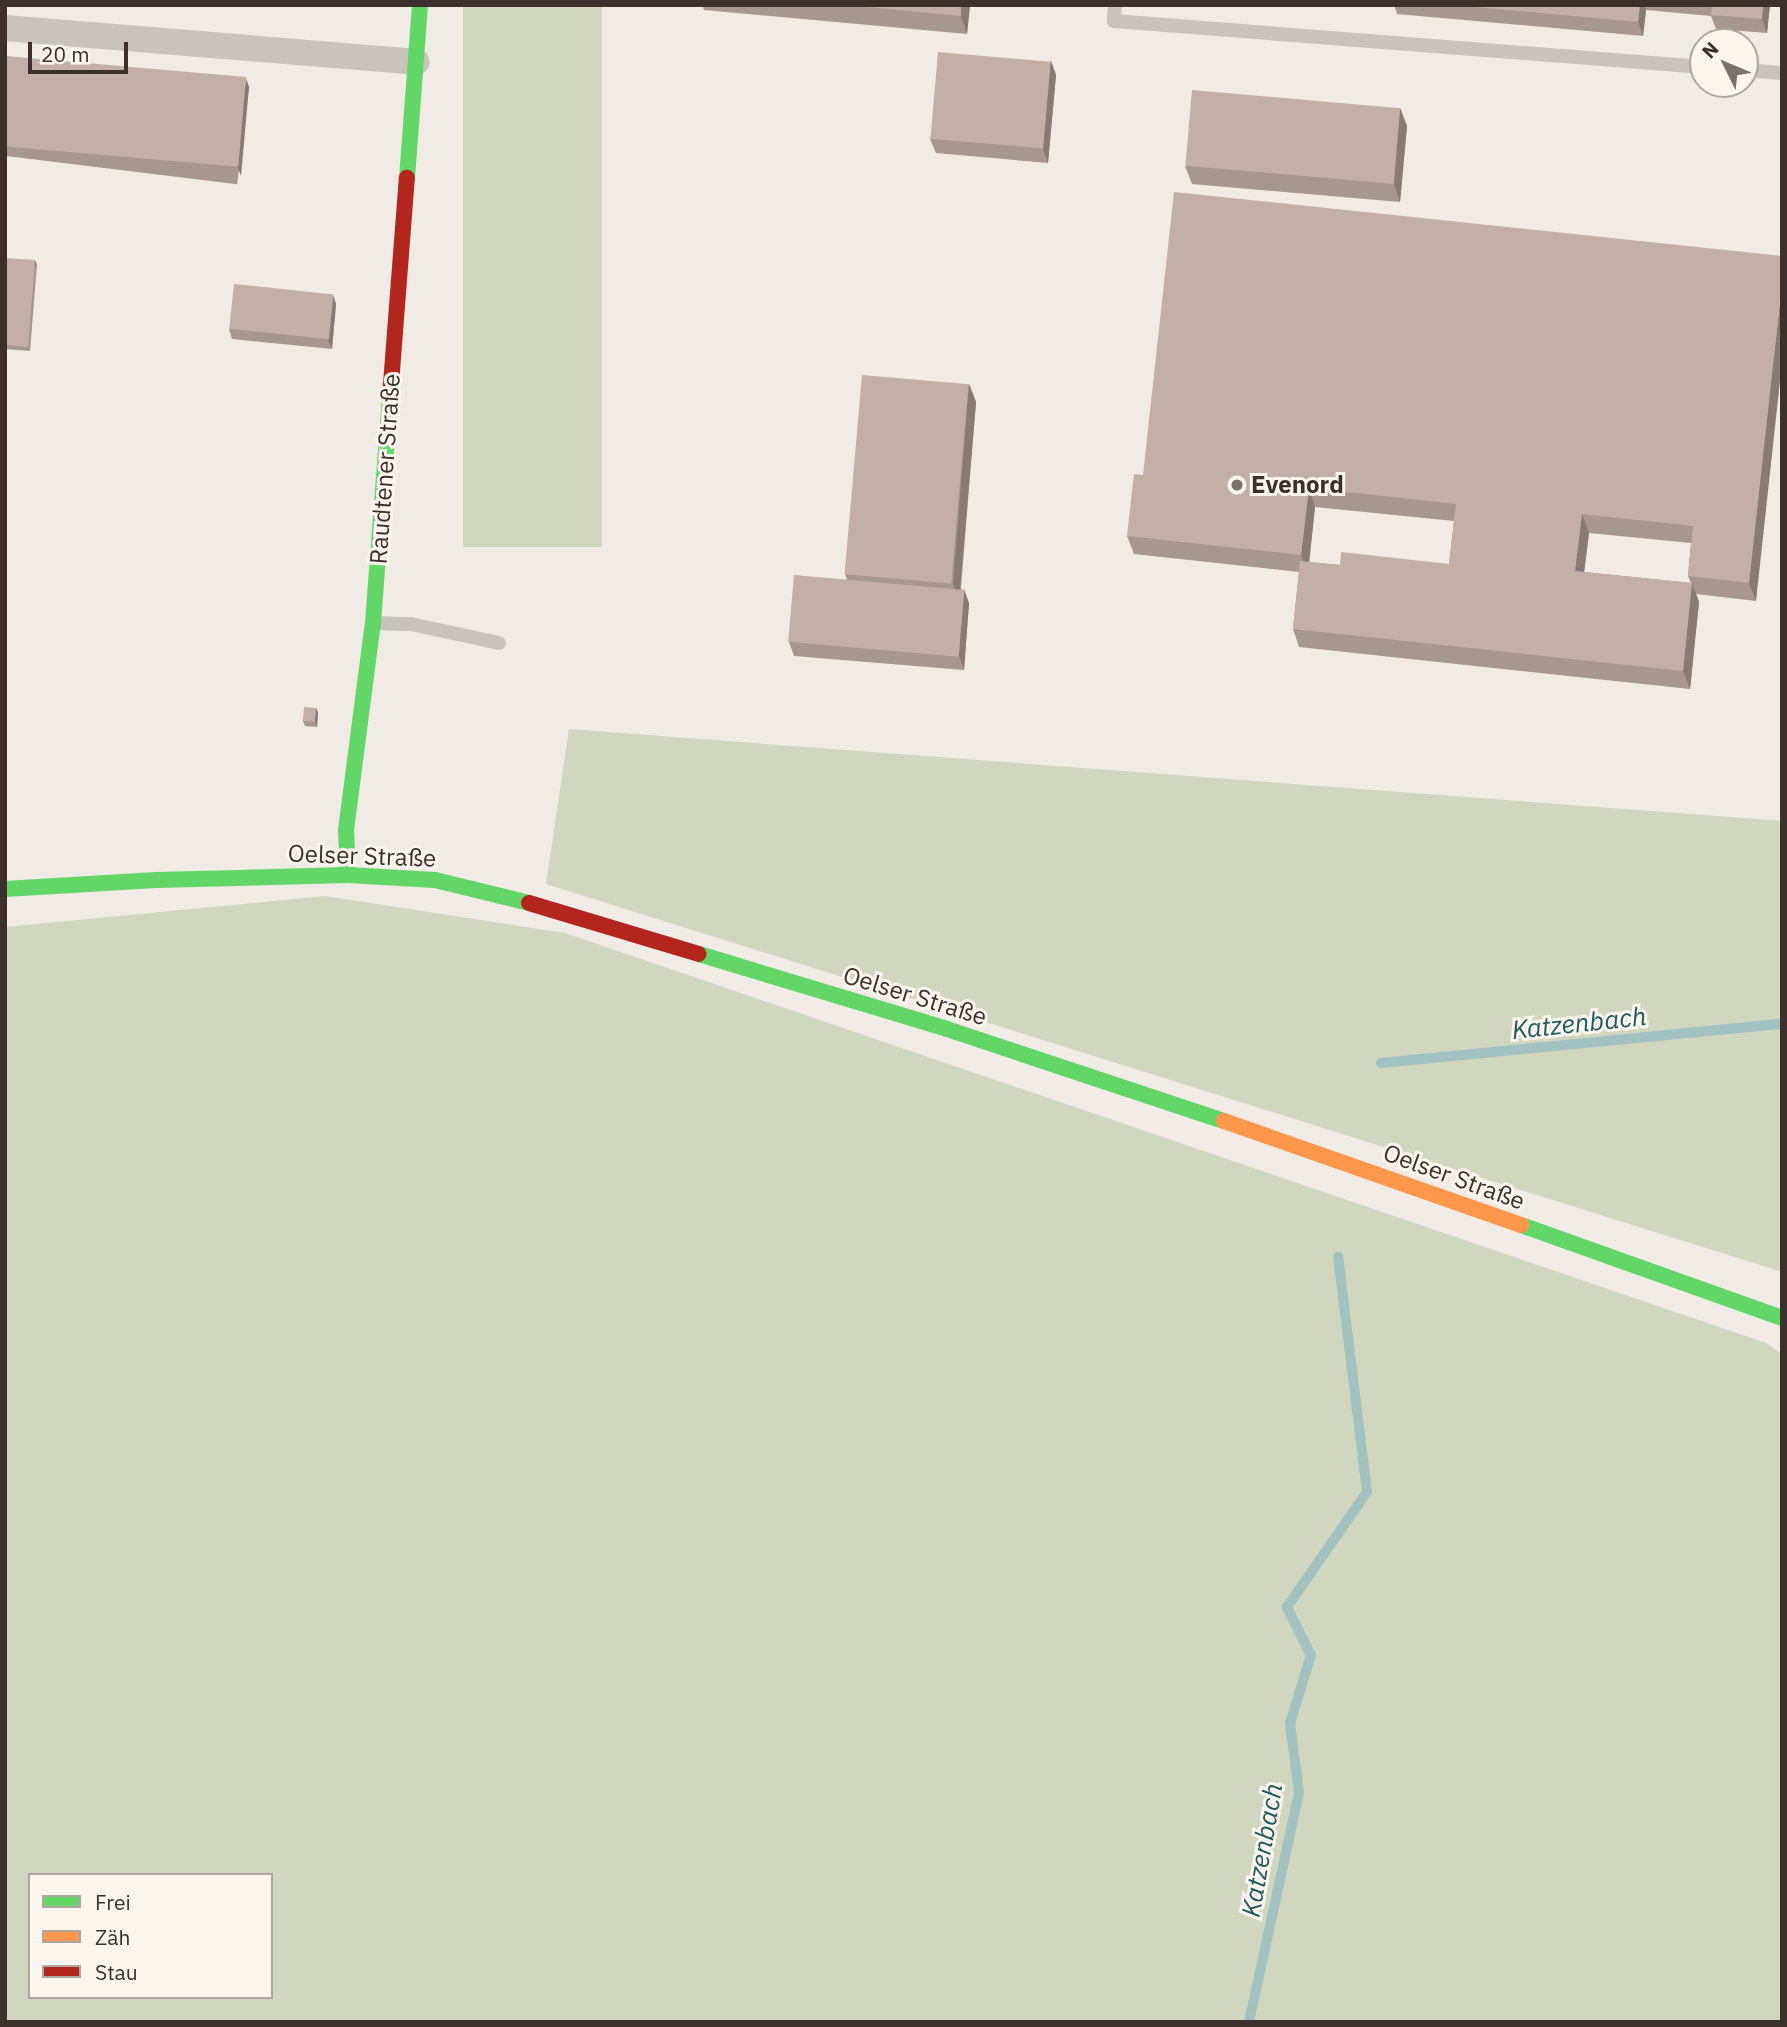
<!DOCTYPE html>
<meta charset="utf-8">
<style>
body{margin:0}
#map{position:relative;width:1787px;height:2027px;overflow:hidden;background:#f0ebe5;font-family:"IBM Plex Sans",sans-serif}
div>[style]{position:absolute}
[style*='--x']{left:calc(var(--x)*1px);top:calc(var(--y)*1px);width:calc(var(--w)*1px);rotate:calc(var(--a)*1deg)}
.green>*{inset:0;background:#d1d6bf;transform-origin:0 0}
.stream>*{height:10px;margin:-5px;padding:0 5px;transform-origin:5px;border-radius:5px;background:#a1c2c1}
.lane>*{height:14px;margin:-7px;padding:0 7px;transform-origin:7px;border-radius:7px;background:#c9c3be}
.street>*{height:26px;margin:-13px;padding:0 13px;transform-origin:13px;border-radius:13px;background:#c9c3be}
.fast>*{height:16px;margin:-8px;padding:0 8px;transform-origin:8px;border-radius:8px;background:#63d668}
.slow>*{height:16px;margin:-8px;padding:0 8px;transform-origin:8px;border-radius:8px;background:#ff974d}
.jam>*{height:16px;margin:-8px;padding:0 8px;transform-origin:8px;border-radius:8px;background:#b3261e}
.wall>*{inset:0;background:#a89690;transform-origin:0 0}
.shaded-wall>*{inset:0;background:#887a75;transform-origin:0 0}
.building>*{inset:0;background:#c3afa7;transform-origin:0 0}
.dots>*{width:19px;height:19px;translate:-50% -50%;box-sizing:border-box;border:4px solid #fbf5ee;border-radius:50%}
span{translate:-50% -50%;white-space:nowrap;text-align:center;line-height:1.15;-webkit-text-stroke:6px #fbf5ee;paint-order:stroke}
.street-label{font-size:24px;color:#3b302b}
.poi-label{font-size:24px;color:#3b302b;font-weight:700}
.left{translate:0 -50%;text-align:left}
.water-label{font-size:26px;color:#1f5a5e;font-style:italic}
.frame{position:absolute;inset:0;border:7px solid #3b302b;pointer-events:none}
.legend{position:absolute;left:28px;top:1873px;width:245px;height:126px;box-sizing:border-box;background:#fbf5ee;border:2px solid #aea6a0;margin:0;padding:9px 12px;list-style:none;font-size:21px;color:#3b302b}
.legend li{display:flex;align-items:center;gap:14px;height:35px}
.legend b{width:35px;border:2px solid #aea6a0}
.north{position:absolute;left:1689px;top:28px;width:70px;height:70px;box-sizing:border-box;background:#fbf5ee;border:2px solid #aea6a0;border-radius:50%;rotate:313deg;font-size:19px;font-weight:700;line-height:28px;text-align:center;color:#3b302b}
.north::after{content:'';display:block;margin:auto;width:24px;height:32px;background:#7a716c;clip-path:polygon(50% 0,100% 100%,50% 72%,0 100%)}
.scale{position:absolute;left:28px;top:42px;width:100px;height:32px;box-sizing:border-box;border:4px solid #3b302b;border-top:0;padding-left:9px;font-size:21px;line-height:24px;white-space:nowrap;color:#3b302b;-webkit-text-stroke:5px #fbf5ee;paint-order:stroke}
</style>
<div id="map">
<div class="green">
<div style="left:463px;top:5px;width:139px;height:542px"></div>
<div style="clip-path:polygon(569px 729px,1782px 821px,1782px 1272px,546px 884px)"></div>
<div style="clip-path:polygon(evenodd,325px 896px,565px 933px,1766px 1343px,1782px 1354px,1782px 2022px,5px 2022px,5px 927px,325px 896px,30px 1875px,271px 1875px,271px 1997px,30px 1997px,30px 1875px)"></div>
</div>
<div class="stream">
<div style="--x:1381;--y:1063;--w:403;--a:-5.6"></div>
<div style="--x:1249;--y:2022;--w:234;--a:-77.7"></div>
<div style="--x:1299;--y:1793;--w:71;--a:-97.3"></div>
<div style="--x:1290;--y:1723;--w:71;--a:-72.8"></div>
<div style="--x:1311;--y:1655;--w:54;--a:-116.6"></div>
<div style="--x:1287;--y:1607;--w:140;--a:-55.2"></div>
<div style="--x:1367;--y:1492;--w:237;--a:-97"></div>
</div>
<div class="lane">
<div style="--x:1115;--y:5;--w:16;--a:94"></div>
<div style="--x:1114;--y:21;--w:591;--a:4.47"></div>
<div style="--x:1745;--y:70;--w:37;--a:5"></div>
<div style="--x:374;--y:623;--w:37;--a:2"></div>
<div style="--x:411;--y:624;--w:90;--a:12.2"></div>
</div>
<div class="street">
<div style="--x:5;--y:28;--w:413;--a:4.7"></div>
</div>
<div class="fast">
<div style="--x:407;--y:178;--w:173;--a:-85.7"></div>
<div style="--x:348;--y:875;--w:45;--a:-92.5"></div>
<div style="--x:346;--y:830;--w:209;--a:-82.6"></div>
<div style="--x:373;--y:623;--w:227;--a:-85.7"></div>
<div style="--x:5;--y:889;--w:151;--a:-3.4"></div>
<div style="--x:156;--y:880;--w:192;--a:-1.5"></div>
<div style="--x:348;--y:875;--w:87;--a:3.3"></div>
<div style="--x:435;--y:880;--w:97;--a:13.7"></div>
<div style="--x:699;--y:954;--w:259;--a:16.8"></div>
<div style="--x:947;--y:1029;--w:292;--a:18.4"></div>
<div style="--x:1521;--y:1225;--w:277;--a:19.6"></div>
</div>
<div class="slow">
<div style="--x:1224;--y:1121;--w:315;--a:19.3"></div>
</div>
<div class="jam">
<div style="--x:390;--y:397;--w:220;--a:-85.6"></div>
<div style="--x:529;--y:903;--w:177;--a:16.7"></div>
</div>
<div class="wall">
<div style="clip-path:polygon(702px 5px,970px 5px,967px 34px,704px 10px)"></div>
<div style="clip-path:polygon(1394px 5px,1770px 5px,1767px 33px,1716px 29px,1711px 16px,1646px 10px,1643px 36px,1397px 14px)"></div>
<div style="left:5px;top:56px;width:246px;height:99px;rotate:7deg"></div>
<div style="clip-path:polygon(1051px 61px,1056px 75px,1048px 163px,936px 153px,930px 139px)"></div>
<div style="clip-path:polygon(1400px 108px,1407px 126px,1400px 202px,1192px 184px,1185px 166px)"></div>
<div style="clip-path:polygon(evenodd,1782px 256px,1756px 601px,1696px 594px,1699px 602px,1690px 689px,1299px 647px,1293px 629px,1299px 572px,1134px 554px,1127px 536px,1782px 256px,1315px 507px,1454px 521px,1449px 564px,1340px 565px,1309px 562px,1315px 507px,1782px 256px,1589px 533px,1691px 543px,1688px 576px,1691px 583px,1584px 572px,1589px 533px)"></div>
<div style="clip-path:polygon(5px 258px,37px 265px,30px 351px,5px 349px)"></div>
<div style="clip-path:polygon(333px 295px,336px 304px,332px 349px,232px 339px,229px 329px)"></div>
<div style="clip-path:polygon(969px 384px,976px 402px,961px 588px,969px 603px,964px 670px,794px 656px,789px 642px,847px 579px,845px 574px)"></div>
<div style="clip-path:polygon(316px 708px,318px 713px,317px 727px,305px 726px,303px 721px)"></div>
</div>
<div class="shaded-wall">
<div style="clip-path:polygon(961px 5px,970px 5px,967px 34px,961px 16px)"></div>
<div style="clip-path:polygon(1640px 5px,1644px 5px,1646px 10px,1643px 36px,1638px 22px)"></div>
<div style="clip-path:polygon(1763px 5px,1770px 5px,1767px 33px,1762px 19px)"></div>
<div style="clip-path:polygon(1051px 61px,1056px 75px,1048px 163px,1043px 149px)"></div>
<div style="clip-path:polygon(246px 78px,249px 87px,241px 176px,237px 166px)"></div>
<div style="clip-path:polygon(1400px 108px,1407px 126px,1400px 202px,1394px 184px)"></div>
<div style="left:35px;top:260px;width:5px;height:87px;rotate:68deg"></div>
<div style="clip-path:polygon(1782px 283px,1782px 363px,1756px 601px,1749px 583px)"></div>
<div style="clip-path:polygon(333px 295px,336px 304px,332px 349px,328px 340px)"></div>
<div style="clip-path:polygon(969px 384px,976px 402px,959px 602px,953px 583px)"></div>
<div style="clip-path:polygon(1309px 488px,1315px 507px,1308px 573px,1301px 555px)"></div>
<div style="clip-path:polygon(1582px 514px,1589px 533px,1582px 589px,1575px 571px)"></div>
<div style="clip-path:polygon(1692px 583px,1699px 602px,1690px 689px,1683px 671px)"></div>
<div style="clip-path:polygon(964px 589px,969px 603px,964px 670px,959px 656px)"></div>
<div style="clip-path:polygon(316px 708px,318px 713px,317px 727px,315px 722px)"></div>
</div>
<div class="building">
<div style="clip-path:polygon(847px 5px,961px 5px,961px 16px)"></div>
<div style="clip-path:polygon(1453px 5px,1640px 5px,1638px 22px)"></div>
<div style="clip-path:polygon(1712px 5px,1763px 5px,1762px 19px,1711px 15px)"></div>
<div style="left:938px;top:52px;width:113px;height:87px;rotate:5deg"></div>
<div style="left:5px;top:56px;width:242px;height:90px;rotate:5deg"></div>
<div style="left:1192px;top:90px;width:209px;height:76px;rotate:5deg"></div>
<div style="clip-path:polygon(1174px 192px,1782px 256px,1782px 283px,1749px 583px,1688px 576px,1693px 526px,1582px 514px,1575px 571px,1692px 583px,1683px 671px,1293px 629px,1300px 561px,1340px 565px,1341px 552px,1449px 564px,1456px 504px,1309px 488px,1301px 555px,1127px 536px,1134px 474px,1143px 475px)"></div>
<div style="clip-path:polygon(5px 258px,35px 260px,28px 347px,5px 345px)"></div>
<div style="left:234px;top:284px;width:100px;height:45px;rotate:6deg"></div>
<div style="left:862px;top:375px;width:107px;height:200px;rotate:5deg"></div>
<div style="left:794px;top:575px;width:171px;height:67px;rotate:5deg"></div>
<div style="left:304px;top:707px;width:12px;height:14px;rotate:5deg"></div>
</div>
<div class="dots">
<div style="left:1237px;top:485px;background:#7a716c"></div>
</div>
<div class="street-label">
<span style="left:385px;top:469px;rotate:-86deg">Raudtener Straße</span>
<span style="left:362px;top:856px;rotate:2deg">Oelser Straße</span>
<span style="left:915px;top:996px;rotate:17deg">Oelser Straße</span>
<span style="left:1454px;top:1177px;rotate:20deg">Oelser Straße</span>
</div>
<div class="poi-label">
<span class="left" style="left:1251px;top:485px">Evenord</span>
</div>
<div class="water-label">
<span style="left:1579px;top:1023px;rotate:-6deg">Katzenbach</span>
<span style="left:1262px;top:1850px;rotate:-80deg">Katzenbach</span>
</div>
<div class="frame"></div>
<ul class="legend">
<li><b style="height:9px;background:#63d668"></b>Frei</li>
<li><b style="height:9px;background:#ff974d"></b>Zäh</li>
<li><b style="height:9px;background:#b3261e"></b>Stau</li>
</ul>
<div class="north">N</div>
<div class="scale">20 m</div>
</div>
